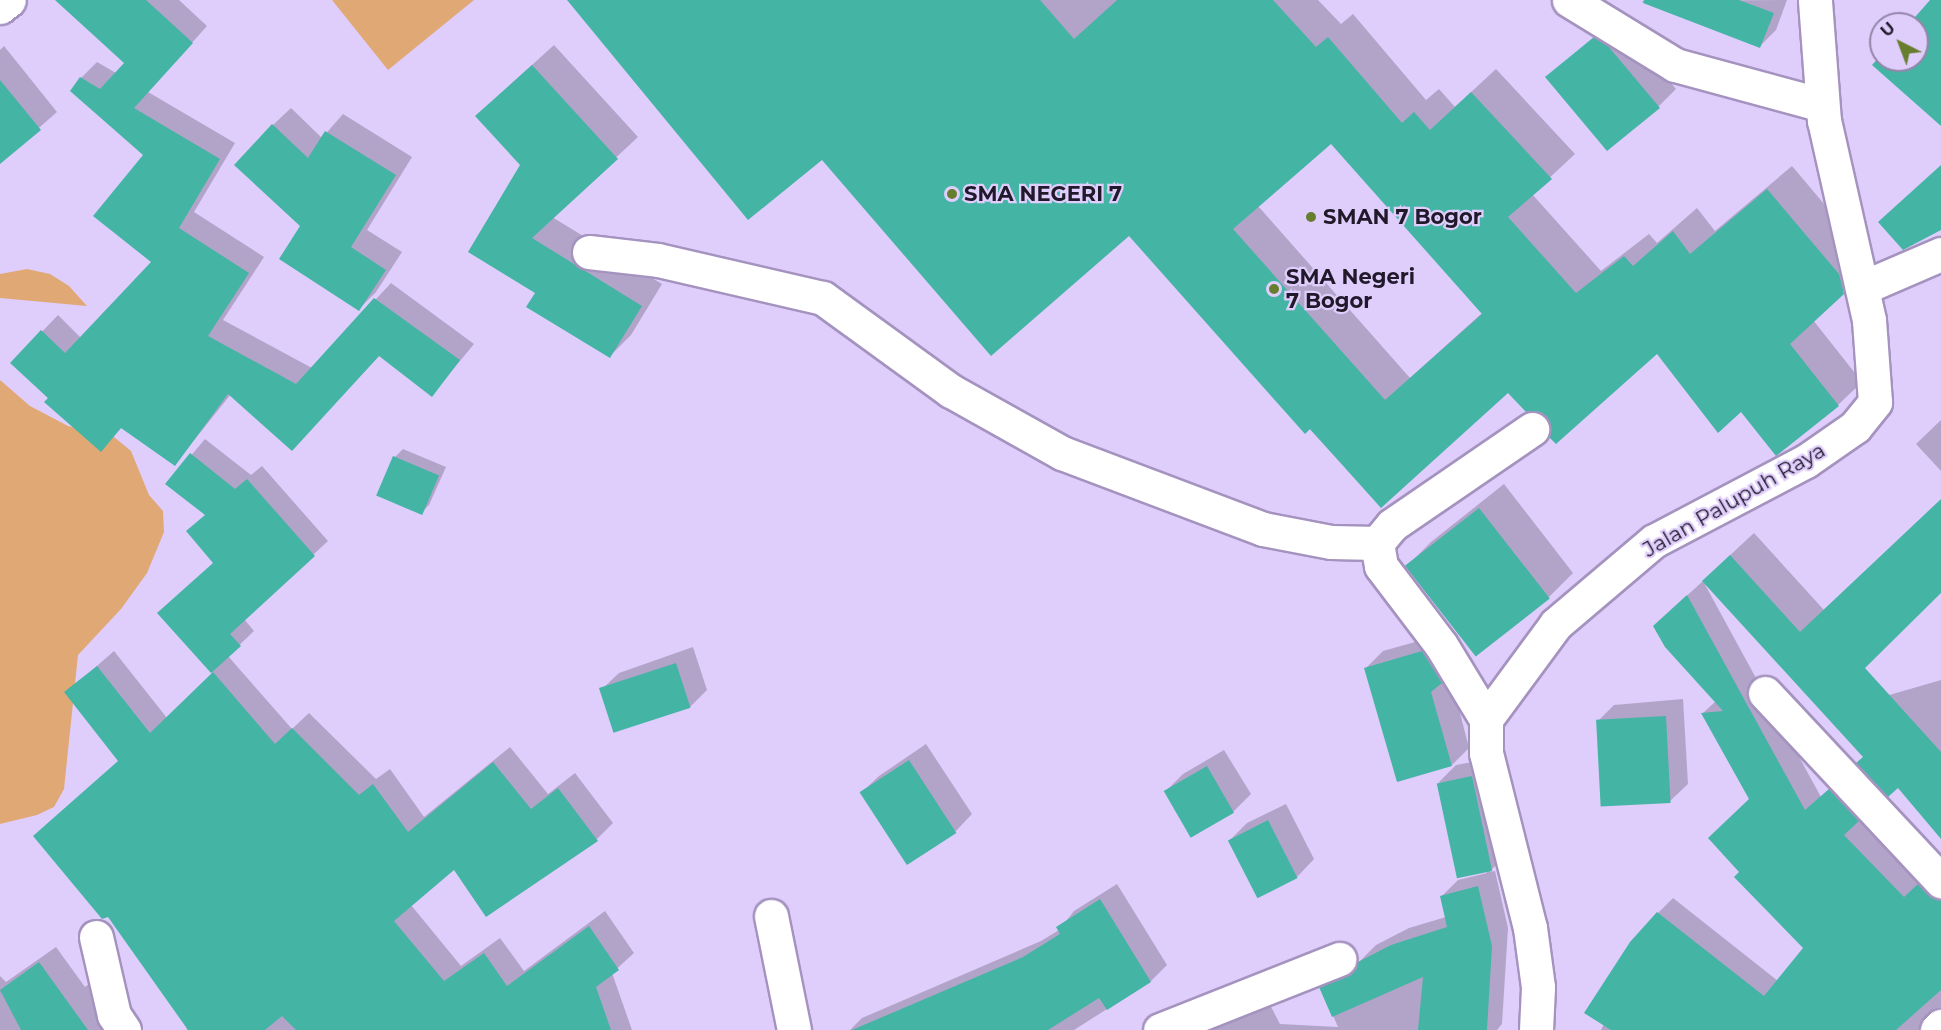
<!DOCTYPE html>
<style>
body{margin:0}
#map{position:relative;width:1941px;height:1030px;overflow:hidden;background:#dfcdfc;font-family:Montserrat,sans-serif}
div>[style]{position:absolute}
[style*='--x']{left:calc(var(--x)*1px);top:calc(var(--y)*1px);width:calc(var(--w)*1px);rotate:calc(var(--a)*1deg)}
.green>*{inset:0;background:#e0a875}
.shadow>*{inset:0;background:#0003}
.building>*{inset:0;background:#44b4a5;transform-origin:0 0}
.roads{filter:drop-shadow(2px 0 #a593bf) drop-shadow(-2px 0 #a593bf) drop-shadow(0 2px #a593bf) drop-shadow(0 -2px #a593bf)}
.minor>*{height:33px;margin:-16.5px;padding:0 16.5px;transform-origin:16.5px;border-radius:16.5px;background:#fff}
.dots>*{width:16px;height:16px;translate:-50% -50%;box-sizing:border-box;border:3px solid #dfcdfc;border-radius:50%}
span{translate:-50% -50%;white-space:nowrap;text-align:center;line-height:1.15;-webkit-text-stroke:4.5px #dfcdfc;paint-order:stroke}
.poi-label{font-size:21px;color:#20192a;font-weight:700}
.left{translate:0 -50%;text-align:left}
.street-label{font-size:21px;color:#20192a}
.north{position:absolute;left:1869px;top:12px;width:60px;height:60px;box-sizing:border-box;background:#dfcdfc;border:2px solid #9385a8;border-radius:50%;rotate:318deg;font-size:16px;font-weight:700;line-height:24px;text-align:center;color:#20192a}
.north::after{content:'';display:block;margin:auto;width:21px;height:27px;background:#687e2f;clip-path:polygon(50% 0,100% 100%,50% 72%,0 100%)}
</style>
<div id="map">
<div class="green">
<div style="clip-path:polygon(332px 0,474px 0,388px 70px)"></div>
<div style="clip-path:polygon(27px 269px,50px 274px,69px 286px,87px 306px,0 298px,0 274px)"></div>
<div style="clip-path:polygon(0 380px,30px 406px,68px 426px,114px 437px,131px 451px,149px 495px,163px 511px,164px 532px,147px 573px,121px 609px,78px 655px,64px 789px,54px 807px,37px 815px,0 824px)"></div>
</div>
<div class="shadow">
<div style="clip-path:polygon(57px 0,179px 0,207px 26px,148px 92px,235px 143px,194px 212px,264px 257px,223px 320px,312px 368px,391px 283px,474px 344px,432px 395px,380px 355px,292px 449px,231px 394px,175px 464px,122px 427px,101px 450px,12px 363px,58px 315px,81px 338px,153px 262px,145px 154px,81px 78px,97px 62px,116px 73px,126px 62px)"></div>
<div style="clip-path:polygon(evenodd,569px 0,1318px 0,1341px 24px,1353px 14px,1426px 100px,1439px 89px,1455px 107px,1496px 69px,1575px 154px,1532px 194px,1601px 271px,1649px 234px,1657px 243px,1697px 208px,1715px 231px,1792px 166px,1863px 250px,1867px 268px,1813px 320px,1862px 382px,1838px 405px,1741px 410px,1657px 351px,1548px 417px,1508px 391px,1381px 506px,1129px 234px,823px 158px,569px 0,1331px 142px,1482px 313px,1410px 378px,1258px 206px,1331px 142px)"></div>
<div style="clip-path:polygon(1787px 0,1776px 30px,1760px 46px,1641px 1px)"></div>
<div style="clip-path:polygon(1612px 21px,1626px 29px,1676px 89px,1659px 106px,1548px 78px)"></div>
<div style="clip-path:polygon(554px 45px,638px 137px,552px 217px,662px 284px,631px 335px,610px 356px,537px 292px,522px 165px,499px 95px)"></div>
<div style="clip-path:polygon(4px 46px,57px 112px,0 162px,0 50px)"></div>
<div style="clip-path:polygon(291px 108px,322px 138px,343px 114px,412px 157px,367px 230px,402px 252px,376px 292px,359px 309px,302px 226px,273px 125px)"></div>
<div style="clip-path:polygon(1941px 420px,1941px 471px,1916px 444px)"></div>
<div style="clip-path:polygon(205px 439px,251px 475px,262px 466px,328px 541px,244px 619px,254px 631px,228px 656px,292px 729px,309px 713px,376px 779px,390px 769px,424px 817px,510px 747px,548px 794px,575px 773px,613px 823px,597px 839px,487px 915px,454px 868px,411px 905px,461px 966px,500px 938px,524px 971px,605px 911px,634px 953px,612px 973px,632px 1030px,187px 1030px,120px 760px,66px 693px,114px 651px,167px 718px,213px 673px,159px 614px,215px 562px,206px 514px,167px 484px)"></div>
<div style="clip-path:polygon(403px 449px,446px 467px,429px 505px,421px 513px,395px 457px)"></div>
<div style="clip-path:polygon(1504px 484px,1573px 573px,1548px 598px,1407px 566px,1431px 542px)"></div>
<div style="clip-path:polygon(1941px 500px,1941px 572px,1812px 699px,1727px 558px,1754px 533px,1824px 610px)"></div>
<div style="clip-path:polygon(1703px 581px,1821px 797px,1845px 775px,1873px 805px,1859px 820px,1920px 883px,1934px 870px,1941px 876px,1941px 1007px,1934px 1009px,1934px 1020px,1941px 1030px,1601px 1030px,1658px 913px,1673px 898px,1778px 981px,1805px 948px,1741px 872px,1751px 799px,1703px 713px,1716px 701px,1670px 611px)"></div>
<div style="clip-path:polygon(1440px 635px,1469px 748px,1452px 765px,1366px 668px,1383px 651px)"></div>
<div style="clip-path:polygon(693px 647px,707px 690px,690px 707px,601px 690px,619px 673px)"></div>
<div style="clip-path:polygon(1941px 680px,1941px 837px,1898px 786px,1865px 756px,1848px 707px)"></div>
<div style="clip-path:polygon(1683px 699px,1688px 784px,1670px 801px,1597px 722px,1614px 705px)"></div>
<div style="clip-path:polygon(926px 744px,972px 814px,955px 832px,908px 863px,861px 793px,879px 776px)"></div>
<div style="clip-path:polygon(1224px 750px,1251px 794px,1233px 812px,1192px 836px,1166px 791px,1183px 774px)"></div>
<div style="clip-path:polygon(1489px 759px,1509px 852px,1489px 872px,1495px 871px,1508px 928px,1502px 1024px,1497px 1030px,1203px 1030px,1267px 999px,1280px 1024px,1338px 1027px,1321px 988px,1337px 971px,1359px 962px,1376px 945px,1409px 928px,1446px 917px,1442px 896px,1458px 880px,1487px 873px,1439px 782px,1456px 765px)"></div>
<div style="clip-path:polygon(1286px 804px,1314px 859px,1297px 877px,1230px 840px,1247px 823px)"></div>
<div style="clip-path:polygon(1117px 884px,1167px 965px,1151px 981px,1074px 1030px,850px 1030px,862px 1018px,1041px 941px,1059px 930px,1074px 911px)"></div>
<div style="clip-path:polygon(56px 947px,85px 987px,94px 980px,131px 1030px,0 1030px,0 976px,6px 982px)"></div>
</div>
<div class="building">
<div style="clip-path:polygon(55px 0,146px 0,193px 43px,134px 108px,220px 159px,179px 228px,249px 273px,208px 336px,296px 384px,374px 298px,460px 360px,432px 397px,379px 356px,292px 451px,228px 394px,175px 466px,121px 428px,101px 452px,44px 402px,48px 398px,10px 363px,41px 330px,65px 353px,151px 262px,93px 216px,143px 155px,70px 91px,80px 77px,100px 89px,124px 63px)"></div>
<div style="clip-path:polygon(evenodd,567px 0,1040px 0,1074px 39px,1117px 0,1273px 0,1316px 47px,1328px 37px,1402px 123px,1414px 112px,1430px 130px,1471px 92px,1552px 179px,1508px 217px,1576px 293px,1624px 256px,1633px 266px,1673px 231px,1690px 254px,1767px 189px,1839px 274px,1844px 294px,1790px 344px,1839px 406px,1776px 456px,1741px 412px,1718px 433px,1657px 354px,1556px 444px,1549px 437px,1547px 418px,1540px 412px,1526px 412px,1508px 393px,1381px 508px,1310px 429px,1305px 434px,1129px 236px,991px 356px,822px 160px,748px 220px,567px 0,1331px 144px,1482px 314px,1385px 400px,1233px 229px,1331px 144px)"></div>
<div style="clip-path:polygon(1644px 0,1739px 0,1774px 13px,1760px 48px,1643px 3px)"></div>
<div style="clip-path:polygon(1930px 0,1941px 0,1941px 126px,1872px 65px,1881px 55px,1881px 60px,1917px 60px,1917px 24px,1909px 24px)"></div>
<div style="clip-path:polygon(1594px 37px,1608px 46px,1660px 108px,1607px 151px,1545px 77px)"></div>
<div style="clip-path:polygon(532px 65px,618px 159px,532px 238px,642px 306px,610px 358px,526px 307px,535px 293px,468px 252px,520px 165px,475px 116px)"></div>
<div style="clip-path:polygon(0 80px,41px 130px,0 164px)"></div>
<div style="clip-path:polygon(272px 124px,308px 158px,325px 131px,396px 175px,351px 247px,386px 270px,359px 311px,279px 259px,300px 226px,234px 165px)"></div>
<div style="clip-path:polygon(1941px 165px,1941px 230px,1903px 250px,1878px 222px)"></div>
<div style="clip-path:polygon(190px 453px,235px 489px,247px 479px,315px 556px,230px 634px,241px 646px,211px 673px,157px 613px,213px 563px,186px 531px,205px 515px,165px 484px)"></div>
<div style="left:393px;top:456px;width:50px;height:43px;rotate:23deg"></div>
<div style="clip-path:polygon(1941px 499px,1941px 593px,1865px 668px,1941px 752px,1941px 839px,1898px 788px,1888px 797px,1856px 763px,1863px 757px,1702px 581px,1730px 555px,1800px 632px)"></div>
<div style="left:1479px;top:508px;width:115px;height:94px;rotate:52deg"></div>
<div style="clip-path:polygon(1687px 595px,1805px 810px,1829px 789px,1859px 821px,1844px 835px,1904px 897px,1918px 884px,1928px 894px,1941px 899px,1941px 990px,1896px 1030px,1611px 1030px,1584px 1013px,1630px 942px,1657px 912px,1764px 996px,1803px 948px,1734px 877px,1739px 872px,1708px 838px,1749px 799px,1701px 713px,1723px 711px,1665px 647px,1653px 626px)"></div>
<div style="clip-path:polygon(1422px 651px,1442px 683px,1431px 692px,1452px 766px,1397px 782px,1364px 668px)"></div>
<div style="left:676px;top:663px;width:47px;height:81px;rotate:72deg"></div>
<div style="clip-path:polygon(97px 666px,150px 733px,213px 672px,275px 744px,292px 728px,359px 795px,373px 784px,408px 832px,493px 762px,531px 809px,558px 788px,598px 841px,486px 917px,454px 870px,394px 921px,444px 981px,484px 953px,507px 986px,589px 926px,619px 970px,596px 987px,611px 1030px,296px 1030px,282px 1016px,265px 1030px,188px 1030px,108px 917px,102px 919px,33px 836px,118px 761px,64px 692px)"></div>
<div style="left:1666px;top:716px;width:87px;height:70px;rotate:87deg"></div>
<div style="left:909px;top:760px;width:87px;height:59px;rotate:57deg"></div>
<div style="left:1207px;top:766px;width:54px;height:50px;rotate:60deg"></div>
<div style="left:1472px;top:776px;width:97px;height:36px;rotate:78deg"></div>
<div style="left:1268px;top:820px;width:65px;height:45px;rotate:63deg"></div>
<div style="clip-path:polygon(1478px 886px,1492px 946px,1487px 1030px,1418px 1030px,1423px 977px,1332px 1017px,1319px 987px,1346px 976px,1358px 962px,1391px 945px,1447px 927px,1440px 896px)"></div>
<div style="clip-path:polygon(1100px 899px,1151px 982px,1107px 1010px,1099px 998px,1048px 1030px,852px 1030px,1023px 957px,1060px 934px,1056px 927px)"></div>
<div style="clip-path:polygon(39px 962px,88px 1030px,21px 1030px,0 990px)"></div>
</div>
<div class="roads">
<div class="minor">
<div style="--x:1569;--y:0;--w:124;--a:31.5"></div>
<div style="--x:1675;--y:65;--w:152;--a:15.2"></div>
<div style="--x:0;--y:7;--w:11;--a:-38"></div>
<div style="--x:589;--y:252;--w:69;--a:6.6"></div>
<div style="--x:658;--y:260;--w:169;--a:13"></div>
<div style="--x:823;--y:298;--w:158;--a:36"></div>
<div style="--x:951;--y:391;--w:127;--a:29.2"></div>
<div style="--x:1062;--y:453;--w:215;--a:20.7"></div>
<div style="--x:1263;--y:529;--w:69;--a:10.8"></div>
<div style="--x:1331;--y:542;--w:46;--a:1.2"></div>
<div style="--x:1377;--y:543;--w:23;--a:-50"></div>
<div style="--x:1392;--y:525;--w:170;--a:-34.4"></div>
<div style="--x:1862;--y:288;--w:86;--a:-23.3"></div>
<div style="--x:1377;--y:543;--w:23;--a:80"></div>
<div style="--x:1381;--y:566;--w:99;--a:52.8"></div>
<div style="--x:1441;--y:645;--w:87;--a:58.7"></div>
<div style="--x:1765;--y:693;--w:258;--a:46.9"></div>
<div style="--x:771;--y:916;--w:116;--a:78.6"></div>
<div style="--x:96;--y:937;--w:80;--a:77"></div>
<div style="--x:114;--y:1015;--w:18;--a:56"></div>
<div style="--x:1160;--y:1030;--w:193;--a:-21.6"></div>
<div style="--x:1536;--y:1030;--w:43;--a:-87.3"></div>
<div style="--x:1538;--y:987;--w:60;--a:-97.7"></div>
<div style="--x:1530;--y:928;--w:180;--a:-104.1"></div>
<div style="--x:1486;--y:753;--w:34;--a:-90"></div>
<div style="--x:1486;--y:719;--w:118;--a:-53.6"></div>
<div style="--x:1556;--y:624;--w:128;--a:-40.3"></div>
<div style="--x:1654;--y:541;--w:172;--a:-27.8"></div>
<div style="--x:1806;--y:461;--w:60;--a:-34.8"></div>
<div style="--x:1855;--y:427;--w:32;--a:-51"></div>
<div style="--x:1875;--y:402;--w:82;--a:-94.2"></div>
<div style="--x:1869;--y:320;--w:204;--a:-102.7"></div>
<div style="--x:1824;--y:121;--w:121;--a:-94.3"></div>
<div style="--x:1937;--y:1030;--w:6;--a:-45"></div>
</div>
</div>
<div class="dots">
<div style="left:952px;top:194px;background:#687e2f"></div>
<div style="left:1311px;top:217px;background:#687e2f"></div>
<div style="left:1274px;top:289px;background:#687e2f"></div>
</div>
<div class="poi-label">
<span class="left" style="left:964px;top:194px">SMA NEGERI 7</span>
<span class="left" style="left:1323px;top:217px">SMAN 7 Bogor</span>
<span class="left" style="left:1286px;top:289px">SMA Negeri<br>7 Bogor</span>
</div>
<div class="street-label">
<span style="left:1734px;top:500px;rotate:-30deg">Jalan Palupuh Raya</span>
</div>
<div class="north">U</div>
</div>
